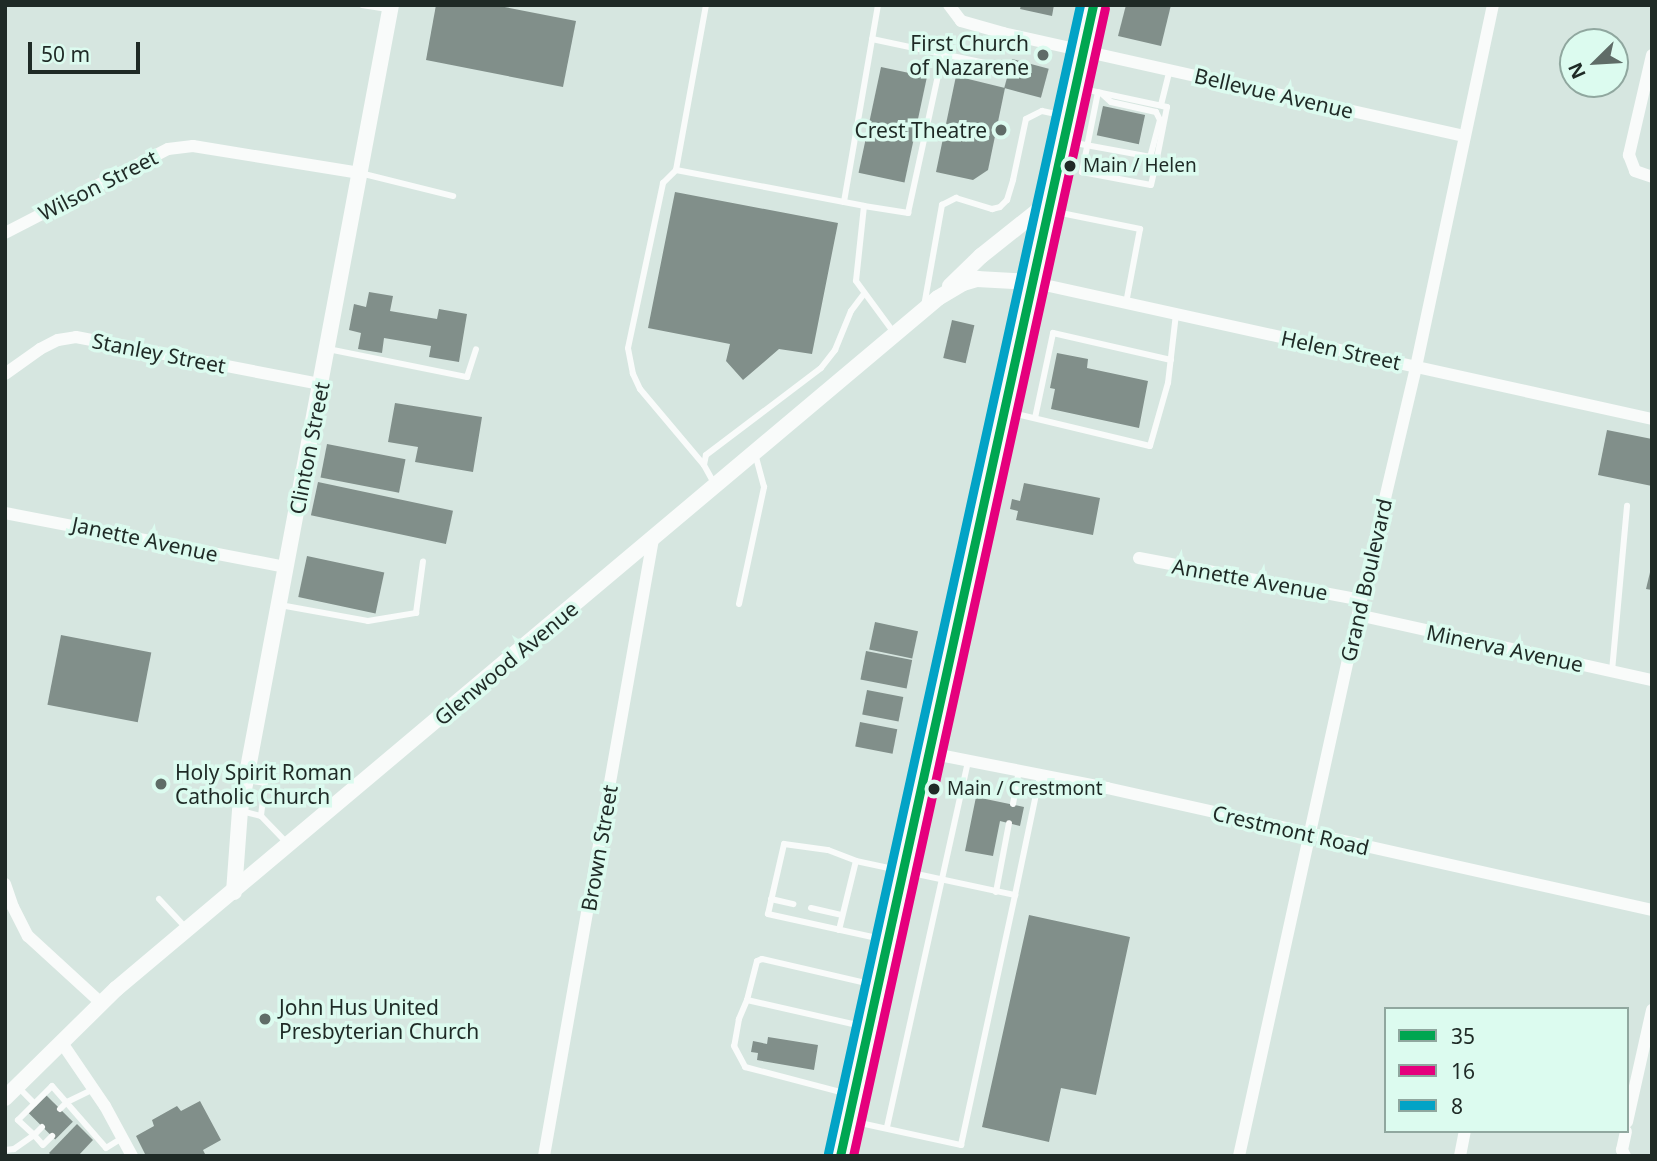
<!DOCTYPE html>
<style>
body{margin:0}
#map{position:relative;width:1657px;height:1161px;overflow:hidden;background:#d6e6e0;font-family:"Noto Sans",sans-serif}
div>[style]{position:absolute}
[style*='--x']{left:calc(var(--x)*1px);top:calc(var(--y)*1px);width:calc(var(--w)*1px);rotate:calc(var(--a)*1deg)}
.building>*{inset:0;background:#818f8a;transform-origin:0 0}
.lane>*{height:6px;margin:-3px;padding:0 3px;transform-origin:3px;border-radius:3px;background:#f9fbfa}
.street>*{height:12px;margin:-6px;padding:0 6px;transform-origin:6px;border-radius:6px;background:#f9fbfa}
.secondary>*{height:16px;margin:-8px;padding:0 8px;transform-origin:8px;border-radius:8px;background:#f9fbfa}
.primary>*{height:18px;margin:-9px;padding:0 9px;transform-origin:9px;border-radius:9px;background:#f9fbfa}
.bus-1>*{height:9px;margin:-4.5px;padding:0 4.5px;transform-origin:4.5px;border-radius:4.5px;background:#00a651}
.bus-2>*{height:9px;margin:-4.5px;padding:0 4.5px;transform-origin:4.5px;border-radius:4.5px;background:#e5007d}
.bus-3>*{height:9px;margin:-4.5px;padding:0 4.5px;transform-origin:4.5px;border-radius:4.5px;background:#02a3c6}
.dots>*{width:19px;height:19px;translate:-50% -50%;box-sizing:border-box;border:4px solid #dcfbef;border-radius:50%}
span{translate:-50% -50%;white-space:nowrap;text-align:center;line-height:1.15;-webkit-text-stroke:7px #dcfbef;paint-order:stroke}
.bus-label{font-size:19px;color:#1f2a26}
.left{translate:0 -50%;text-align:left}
.poi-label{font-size:21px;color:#1f2a26}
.right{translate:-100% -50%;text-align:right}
.street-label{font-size:21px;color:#1f2a26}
.frame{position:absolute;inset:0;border:7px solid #1f2a26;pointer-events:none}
.legend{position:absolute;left:1384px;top:1007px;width:245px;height:126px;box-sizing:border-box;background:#dcfbef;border:2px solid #90a79f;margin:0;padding:9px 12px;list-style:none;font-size:21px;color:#1f2a26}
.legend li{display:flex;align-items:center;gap:14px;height:35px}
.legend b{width:35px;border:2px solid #90a79f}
.north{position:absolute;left:1559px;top:28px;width:70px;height:70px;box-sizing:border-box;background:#dcfbef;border:2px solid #90a79f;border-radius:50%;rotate:246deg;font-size:19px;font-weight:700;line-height:28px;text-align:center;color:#1f2a26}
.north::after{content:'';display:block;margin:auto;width:24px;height:32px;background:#5f6c67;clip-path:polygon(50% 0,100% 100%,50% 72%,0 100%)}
.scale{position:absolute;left:28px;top:42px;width:112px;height:32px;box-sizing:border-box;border:4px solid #1f2a26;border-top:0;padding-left:9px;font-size:21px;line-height:24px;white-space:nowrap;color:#1f2a26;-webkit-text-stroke:5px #dcfbef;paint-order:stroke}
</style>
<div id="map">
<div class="building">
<div style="clip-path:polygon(436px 5px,494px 5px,576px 21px,563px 87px,426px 60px)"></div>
<div style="clip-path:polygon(1021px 5px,1054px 5px,1052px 16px,1020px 9px)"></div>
<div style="clip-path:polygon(1126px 5px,1171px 5px,1161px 46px,1118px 36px)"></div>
<div style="left:1012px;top:59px;width:38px;height:30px;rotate:15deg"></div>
<div style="left:881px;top:67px;width:47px;height:108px;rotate:12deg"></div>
<div style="clip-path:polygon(956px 76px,1005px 88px,988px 170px,973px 180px,936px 172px)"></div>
<div style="left:1103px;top:106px;width:43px;height:30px;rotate:12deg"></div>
<div style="clip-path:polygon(675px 192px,838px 223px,812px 354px,779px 349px,743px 380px,726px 361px,730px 344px,648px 328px)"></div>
<div style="clip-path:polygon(369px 292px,393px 296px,390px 311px,437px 319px,439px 309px,467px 314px,459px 362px,429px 357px,431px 346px,384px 338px,382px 353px,358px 349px,361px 333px,349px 330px,354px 304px,366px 307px)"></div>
<div style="left:952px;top:320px;width:23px;height:39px;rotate:13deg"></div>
<div style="clip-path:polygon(1057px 353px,1088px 359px,1087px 368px,1148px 381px,1139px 428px,1051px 409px,1055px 389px,1050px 388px)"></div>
<div style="clip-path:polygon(395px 403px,482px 417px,473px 472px,415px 462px,418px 447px,388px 442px)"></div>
<div style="clip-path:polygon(1607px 430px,1652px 439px,1652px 486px,1598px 475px)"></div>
<div style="left:327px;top:444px;width:80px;height:34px;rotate:11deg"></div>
<div style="left:318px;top:482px;width:138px;height:34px;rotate:12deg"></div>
<div style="clip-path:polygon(1024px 483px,1100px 498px,1093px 535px,1016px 520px,1018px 511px,1010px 509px,1012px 499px,1020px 501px)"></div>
<div style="left:307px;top:556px;width:79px;height:42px;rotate:12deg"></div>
<div style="clip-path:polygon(1652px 564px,1652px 590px,1646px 589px)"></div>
<div style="left:875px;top:622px;width:44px;height:28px;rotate:12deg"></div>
<div style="left:61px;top:635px;width:92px;height:71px;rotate:11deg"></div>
<div style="left:866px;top:651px;width:47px;height:29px;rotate:11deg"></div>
<div style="left:867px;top:690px;width:37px;height:25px;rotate:11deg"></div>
<div style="left:860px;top:722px;width:38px;height:25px;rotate:11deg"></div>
<div style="clip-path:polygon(976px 797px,1024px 807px,1020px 826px,1000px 821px,993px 856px,965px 851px)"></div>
<div style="clip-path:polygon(1029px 915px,1130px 937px,1096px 1095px,1061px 1088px,1049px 1142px,982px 1127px)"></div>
<div style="clip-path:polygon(768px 1037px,818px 1045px,814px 1070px,757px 1060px,758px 1053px,751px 1052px,753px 1041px,767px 1044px)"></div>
<div style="left:46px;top:1095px;width:38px;height:25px;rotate:45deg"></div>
<div style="clip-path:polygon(200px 1101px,221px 1140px,203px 1150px,206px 1156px,146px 1156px,136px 1136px,154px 1126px,152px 1120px,177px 1106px,181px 1111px)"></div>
<div style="clip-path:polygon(77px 1124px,93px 1140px,78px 1156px,52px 1156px,49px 1153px)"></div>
</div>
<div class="lane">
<div style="--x:362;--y:5;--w:26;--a:9"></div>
<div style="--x:878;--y:5;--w:200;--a:99.8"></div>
<div style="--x:844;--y:202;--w:20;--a:11"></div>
<div style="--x:864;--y:206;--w:75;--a:96.1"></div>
<div style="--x:856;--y:281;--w:66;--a:53.7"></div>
<div style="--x:872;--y:39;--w:130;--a:12"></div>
<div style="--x:1098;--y:92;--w:82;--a:101.3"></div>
<div style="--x:1082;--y:172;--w:70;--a:10.7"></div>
<div style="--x:1151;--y:185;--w:28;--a:-77"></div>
<div style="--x:1101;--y:93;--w:13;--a:42"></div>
<div style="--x:1111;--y:102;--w:46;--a:12.5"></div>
<div style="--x:1156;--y:112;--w:9;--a:63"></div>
<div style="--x:1160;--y:120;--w:38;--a:105"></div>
<div style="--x:1161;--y:105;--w:36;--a:-76"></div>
<div style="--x:1064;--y:141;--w:95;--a:10.4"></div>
<div style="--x:1157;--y:158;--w:52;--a:-78.9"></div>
<div style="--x:1167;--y:107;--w:91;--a:-167.9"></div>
<div style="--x:676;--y:170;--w:171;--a:10.8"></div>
<div style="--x:360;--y:173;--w:96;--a:13.9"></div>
<div style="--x:864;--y:206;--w:45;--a:9"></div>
<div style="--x:908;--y:213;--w:164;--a:-77.7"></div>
<div style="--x:1051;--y:211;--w:91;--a:11.4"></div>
<div style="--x:1140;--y:229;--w:75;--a:100.7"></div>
<div style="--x:924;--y:306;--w:103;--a:-79.9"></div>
<div style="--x:942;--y:205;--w:16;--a:-27"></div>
<div style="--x:956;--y:198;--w:38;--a:17"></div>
<div style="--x:992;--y:209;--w:8;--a:-14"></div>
<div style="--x:1000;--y:207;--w:10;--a:-45"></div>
<div style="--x:1007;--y:200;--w:21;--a:-73"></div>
<div style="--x:1013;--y:180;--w:62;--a:-78"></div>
<div style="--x:1026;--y:119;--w:18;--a:-27"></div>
<div style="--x:1042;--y:111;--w:25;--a:12"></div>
<div style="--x:328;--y:349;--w:142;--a:11.4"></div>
<div style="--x:467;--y:377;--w:29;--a:-72"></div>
<div style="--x:1004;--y:411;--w:150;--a:13.5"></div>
<div style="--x:1150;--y:446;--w:66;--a:-74.1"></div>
<div style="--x:1168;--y:383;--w:69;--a:-83.4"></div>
<div style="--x:1035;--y:418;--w:87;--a:-78"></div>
<div style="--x:1053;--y:333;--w:121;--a:12.9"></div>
<div style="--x:704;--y:465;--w:99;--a:-130.1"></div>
<div style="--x:640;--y:389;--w:17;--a:-115"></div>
<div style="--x:633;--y:374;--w:26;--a:-101"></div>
<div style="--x:628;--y:348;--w:169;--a:-78"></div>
<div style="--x:663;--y:183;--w:18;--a:-45"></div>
<div style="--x:676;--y:170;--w:168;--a:-79.7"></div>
<div style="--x:715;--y:485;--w:23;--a:-119"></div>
<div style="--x:704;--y:465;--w:10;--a:-79"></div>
<div style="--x:706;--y:455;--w:144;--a:-37.1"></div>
<div style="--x:821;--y:368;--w:23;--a:-52"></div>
<div style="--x:835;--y:350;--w:42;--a:-67.7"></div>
<div style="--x:851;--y:311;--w:21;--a:-53"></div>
<div style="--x:739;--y:604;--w:120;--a:-77.9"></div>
<div style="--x:764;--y:487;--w:35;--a:-105"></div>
<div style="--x:280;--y:605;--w:89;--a:10.3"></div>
<div style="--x:368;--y:621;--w:49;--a:-9.5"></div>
<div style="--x:416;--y:613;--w:52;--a:-82.3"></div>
<div style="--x:1612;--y:671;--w:166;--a:-84.8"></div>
<div style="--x:247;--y:780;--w:18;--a:9"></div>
<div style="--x:265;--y:783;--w:33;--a:97"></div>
<div style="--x:1013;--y:804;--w:34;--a:-80"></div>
<div style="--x:241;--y:811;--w:21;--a:14"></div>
<div style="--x:261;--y:816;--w:39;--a:46"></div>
<div style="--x:996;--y:892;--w:70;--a:-79.3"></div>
<div style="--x:159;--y:899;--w:40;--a:47"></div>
<div style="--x:771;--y:899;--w:23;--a:13"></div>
<div style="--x:811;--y:908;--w:32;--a:13"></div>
<div style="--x:839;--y:930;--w:71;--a:-76.2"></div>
<div style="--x:886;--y:940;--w:121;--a:-167.6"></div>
<div style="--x:768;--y:914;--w:72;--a:-77.1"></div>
<div style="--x:784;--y:844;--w:44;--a:7.8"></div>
<div style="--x:828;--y:850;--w:30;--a:21"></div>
<div style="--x:856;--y:861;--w:163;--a:12.1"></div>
<div style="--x:1015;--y:895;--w:123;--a:-78.2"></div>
<div style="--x:747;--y:1000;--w:21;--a:113"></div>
<div style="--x:739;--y:1019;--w:27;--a:100"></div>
<div style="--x:734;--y:1046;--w:24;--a:62"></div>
<div style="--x:745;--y:1067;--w:111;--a:14.7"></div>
<div style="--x:866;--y:1027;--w:122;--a:-167.2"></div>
<div style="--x:747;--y:1000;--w:40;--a:-75.6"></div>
<div style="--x:757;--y:961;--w:5;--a:-22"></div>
<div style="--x:762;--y:959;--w:116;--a:13"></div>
<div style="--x:18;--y:1087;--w:23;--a:45"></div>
<div style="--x:60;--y:1109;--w:10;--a:-45"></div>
<div style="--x:67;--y:1102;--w:30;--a:-26"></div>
<div style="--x:851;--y:1121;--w:113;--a:12.3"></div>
<div style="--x:961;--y:1145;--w:256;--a:-77.8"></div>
<div style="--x:42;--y:1127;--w:11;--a:135"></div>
<div style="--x:34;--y:1135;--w:13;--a:48"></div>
<div style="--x:43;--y:1145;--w:13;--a:-45"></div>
<div style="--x:887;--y:1127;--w:375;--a:-77.5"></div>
<div style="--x:5;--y:1150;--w:9;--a:-6"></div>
<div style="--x:14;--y:1149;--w:24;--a:-35"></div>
<div style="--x:34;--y:1135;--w:22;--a:-137"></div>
<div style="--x:18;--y:1120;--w:48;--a:-45"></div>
<div style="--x:52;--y:1086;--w:82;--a:48.9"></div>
<div style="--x:106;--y:1148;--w:19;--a:-32"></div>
</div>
<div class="street">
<div style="--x:949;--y:5;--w:20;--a:53"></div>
<div style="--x:961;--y:21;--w:44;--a:15.9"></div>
<div style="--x:1003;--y:33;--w:473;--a:12.6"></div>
<div style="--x:1652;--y:55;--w:103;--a:103"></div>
<div style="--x:1629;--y:155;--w:17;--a:69"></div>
<div style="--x:1635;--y:171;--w:18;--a:19"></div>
<div style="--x:5;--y:233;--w:183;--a:-27.3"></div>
<div style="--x:168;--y:149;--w:25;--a:-7"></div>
<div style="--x:193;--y:146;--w:169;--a:9.2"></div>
<div style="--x:1031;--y:282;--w:636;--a:12.44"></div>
<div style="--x:5;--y:374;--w:43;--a:-35.5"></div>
<div style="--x:40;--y:349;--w:20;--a:-27"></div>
<div style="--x:58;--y:340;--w:18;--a:-9"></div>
<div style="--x:76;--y:337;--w:249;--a:10.9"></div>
<div style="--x:5;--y:513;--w:285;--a:10.9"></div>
<div style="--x:1139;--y:558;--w:226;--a:10.7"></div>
<div style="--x:1358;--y:615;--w:301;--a:12.5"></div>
<div style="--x:929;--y:753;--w:181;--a:11.1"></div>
<div style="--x:1107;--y:788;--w:558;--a:12.62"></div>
<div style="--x:5;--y:884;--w:24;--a:71"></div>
<div style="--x:13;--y:907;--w:33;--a:63"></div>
<div style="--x:28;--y:936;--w:99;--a:42.5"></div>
<div style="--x:62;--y:1043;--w:76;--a:55.7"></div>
<div style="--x:105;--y:1106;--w:57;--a:61.6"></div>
<div style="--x:1627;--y:1122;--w:115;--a:-77.4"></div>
<div style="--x:544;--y:1156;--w:627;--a:-79.98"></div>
<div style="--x:1239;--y:1156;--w:569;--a:-77.62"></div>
<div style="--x:1361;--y:600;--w:239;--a:-76.7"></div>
<div style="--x:1416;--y:367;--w:370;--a:-78"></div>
<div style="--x:1460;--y:1156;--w:25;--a:-79"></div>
<div style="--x:1625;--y:1156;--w:7;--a:-117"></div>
<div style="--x:1622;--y:1150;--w:19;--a:-78"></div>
</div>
<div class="secondary">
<div style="--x:950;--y:286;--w:43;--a:-44.1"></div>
<div style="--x:981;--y:256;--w:87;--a:-38.5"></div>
<div style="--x:234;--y:892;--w:81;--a:-85.8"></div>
<div style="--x:240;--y:811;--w:820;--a:-79.39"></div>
<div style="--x:5;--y:1098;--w:156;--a:-44.5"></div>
<div style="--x:116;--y:989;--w:1074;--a:-40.05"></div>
<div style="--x:938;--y:298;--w:29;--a:-31"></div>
<div style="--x:963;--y:283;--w:15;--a:-16"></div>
<div style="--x:977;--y:279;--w:54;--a:3.2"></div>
</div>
<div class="primary">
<div style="--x:840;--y:1156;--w:1178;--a:-77.6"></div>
</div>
<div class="bus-1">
<div style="--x:840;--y:1156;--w:1178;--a:-77.6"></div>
</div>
<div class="bus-2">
<div style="--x:853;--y:1156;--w:1175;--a:-77.62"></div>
</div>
<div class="bus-3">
<div style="--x:828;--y:1153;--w:1175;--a:-77.62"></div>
</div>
<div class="dots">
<div style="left:1043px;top:55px;background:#5f6c67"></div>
<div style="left:1001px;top:130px;background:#5f6c67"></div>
<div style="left:1070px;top:166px;background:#1f2a26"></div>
<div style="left:161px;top:784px;background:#5f6c67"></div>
<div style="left:934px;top:789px;background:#1f2a26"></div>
<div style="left:265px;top:1019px;background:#5f6c67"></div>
</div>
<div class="bus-label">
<span class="left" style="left:1083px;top:166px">Main / Helen</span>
<span class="left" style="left:947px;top:789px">Main / Crestmont</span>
</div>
<div class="poi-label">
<span class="right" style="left:1029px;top:55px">First Church<br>of Nazarene</span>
<span class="right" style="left:987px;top:130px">Crest Theatre</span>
<span class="left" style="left:175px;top:784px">Holy Spirit Roman<br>Catholic Church</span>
<span class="left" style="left:279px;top:1019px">John Hus United<br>Presbyterian Church</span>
</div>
<div class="street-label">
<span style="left:1274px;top:93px;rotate:13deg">Bellevue Avenue</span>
<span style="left:98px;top:185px;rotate:-27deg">Wilson Street</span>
<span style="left:1341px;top:350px;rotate:12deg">Helen Street</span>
<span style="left:159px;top:353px;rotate:11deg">Stanley Street</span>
<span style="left:309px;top:448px;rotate:-79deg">Clinton Street</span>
<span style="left:145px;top:539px;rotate:12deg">Janette Avenue</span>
<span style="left:1250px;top:579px;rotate:10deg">Annette Avenue</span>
<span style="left:1366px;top:580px;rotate:-77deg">Grand Boulevard</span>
<span style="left:1505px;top:648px;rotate:12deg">Minerva Avenue</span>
<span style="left:506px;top:663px;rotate:-40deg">Glenwood Avenue</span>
<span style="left:1291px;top:830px;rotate:13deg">Crestmont Road</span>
<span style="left:599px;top:848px;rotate:-80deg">Brown Street</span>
</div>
<div class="frame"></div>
<ul class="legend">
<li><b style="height:9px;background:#00a651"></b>35</li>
<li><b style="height:9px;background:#e5007d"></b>16</li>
<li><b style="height:9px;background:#02a3c6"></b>8</li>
</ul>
<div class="north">N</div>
<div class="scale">50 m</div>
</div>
